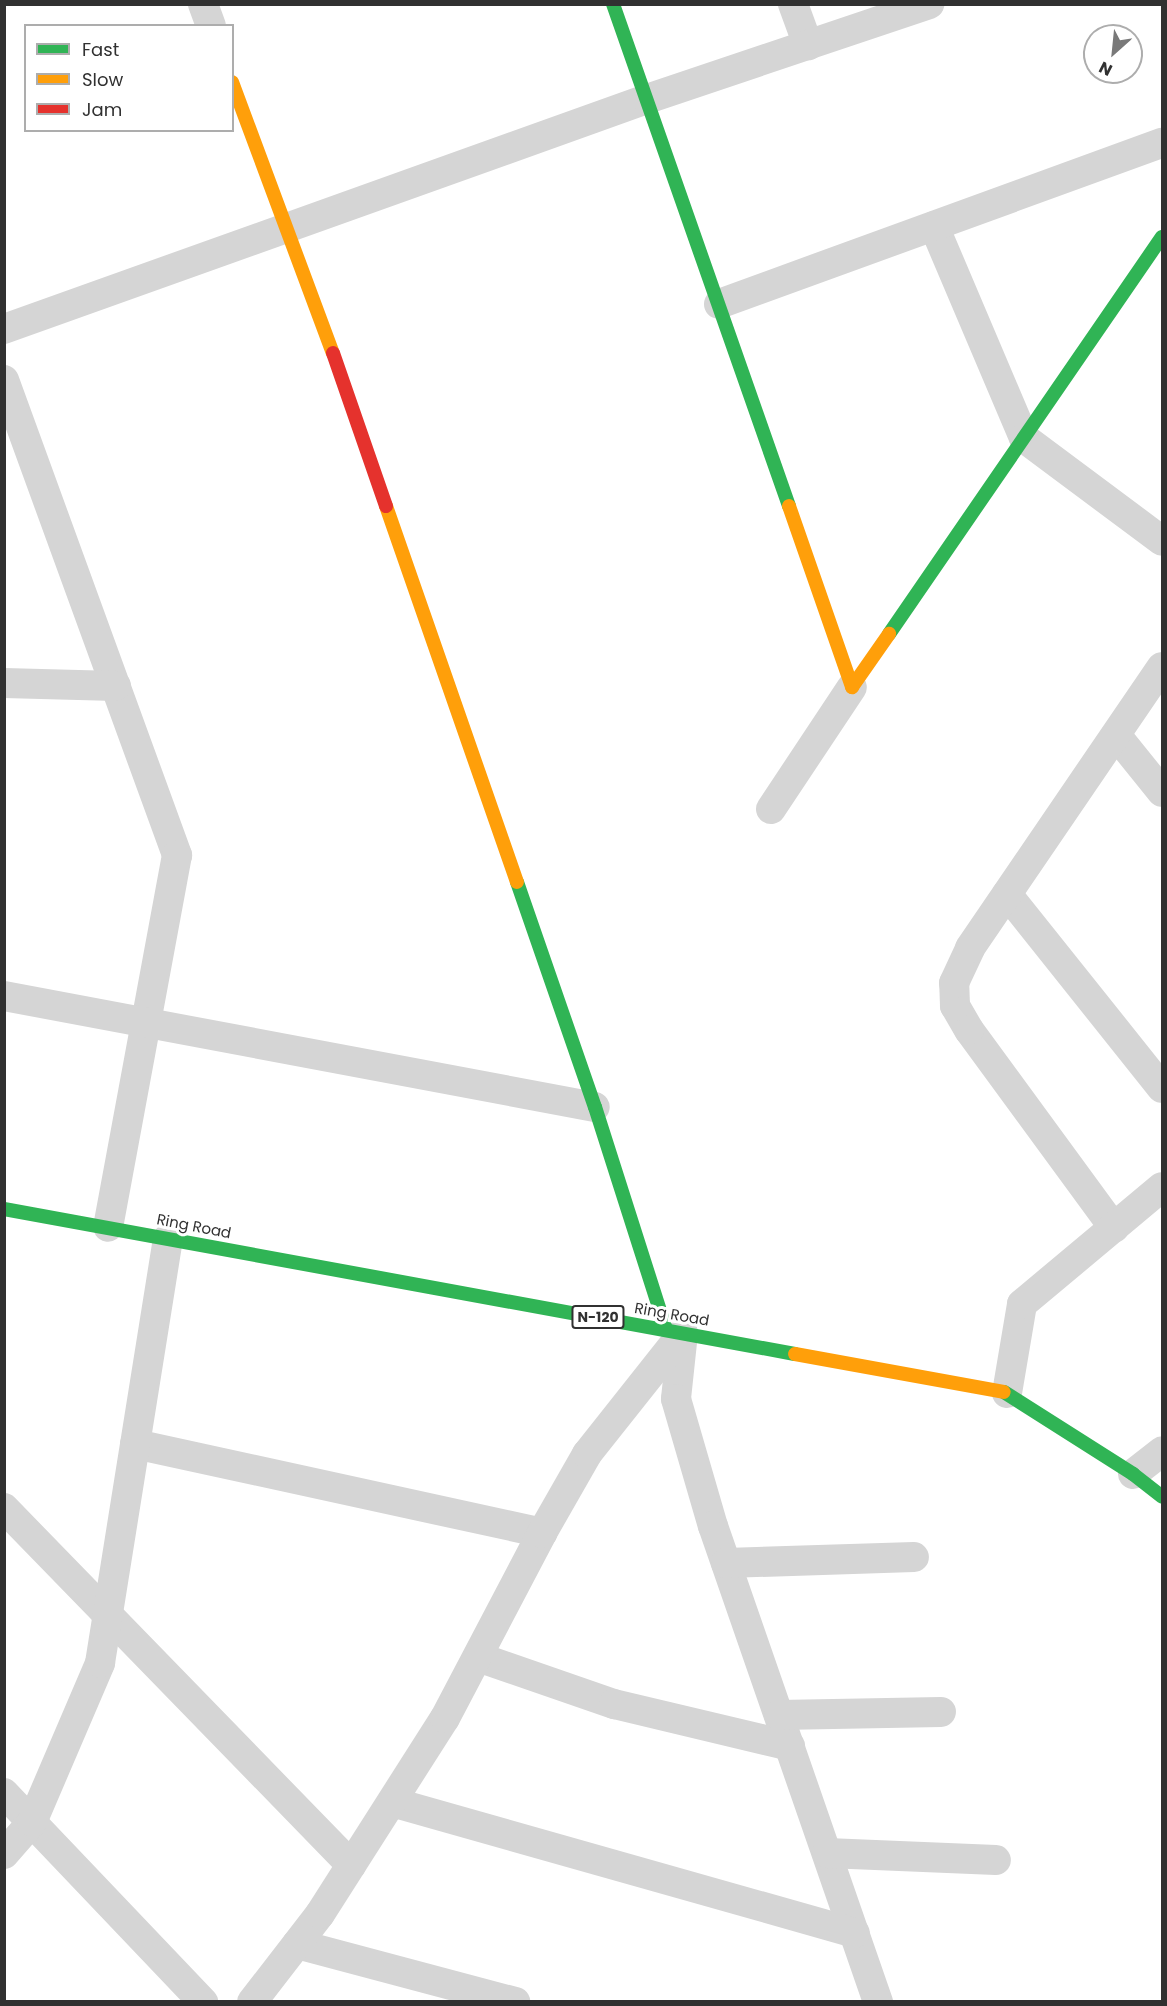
<!DOCTYPE html>
<style>
body{margin:0}
#map{position:relative;width:1167px;height:2006px;overflow:hidden;background:#fff;font-family:Poppins,sans-serif}
div>[style]{position:absolute}
[style*='--x']{left:calc(var(--x)*1px);top:calc(var(--y)*1px);width:calc(var(--w)*1px);rotate:calc(var(--a)*1deg)}
.street>*{height:30px;margin:-15px;padding:0 15px;transform-origin:15px;border-radius:15px;background:#d5d5d5}
.fast>*{height:14px;margin:-7px;padding:0 7px;transform-origin:7px;border-radius:7px;background:#30b455}
.slow>*{height:14px;margin:-7px;padding:0 7px;transform-origin:7px;border-radius:7px;background:#ff9f0a}
.jam>*{height:14px;margin:-7px;padding:0 7px;transform-origin:7px;border-radius:7px;background:#e5322d}
span{translate:-50% -50%;white-space:nowrap;text-align:center;line-height:1.15;-webkit-text-stroke:6px #fff;paint-order:stroke}
.shield-label span{padding:2px 4px;background:#fff;border:2px solid;border-radius:4px;-webkit-text-stroke-width:0}
.shield-label{font-size:14px;color:#313131;font-weight:700}
.street-label{font-size:15px;color:#313131}
.frame{position:absolute;inset:0;border:6px solid #313131;pointer-events:none}
.legend{position:absolute;left:24px;top:24px;width:210px;height:108px;box-sizing:border-box;background:#fff;border:2px solid #adadad;margin:0;padding:8px 10px;list-style:none;font-size:18px;color:#313131}
.legend li{display:flex;align-items:center;gap:12px;height:30px}
.legend b{width:30px;border:2px solid #adadad}
.north{position:absolute;left:1083px;top:24px;width:60px;height:60px;box-sizing:border-box;background:#fff;border:2px solid #adadad;border-radius:50%;rotate:207deg;font-size:16px;font-weight:700;line-height:24px;text-align:center;color:#313131}
.north::after{content:'';display:block;margin:auto;width:21px;height:27px;background:#797979;clip-path:polygon(50% 0,100% 100%,50% 72%,0 100%)}
</style>
<div id="map">
<div class="street">
<div style="--x:203;--y:4;--w:23;--a:70"></div>
<div style="--x:793;--y:4;--w:44;--a:69.9"></div>
<div style="--x:934;--y:226;--w:230;--a:67"></div>
<div style="--x:1024;--y:438;--w:172;--a:36.7"></div>
<div style="--x:719;--y:304;--w:471;--a:-20"></div>
<div style="--x:4;--y:329;--w:683;--a:-19.68"></div>
<div style="--x:647;--y:99;--w:298;--a:-18.6"></div>
<div style="--x:4;--y:380;--w:506;--a:69.99"></div>
<div style="--x:177;--y:855;--w:378;--a:100.5"></div>
<div style="--x:4;--y:683;--w:112;--a:1.5"></div>
<div style="--x:1116;--y:735;--w:73;--a:51.1"></div>
<div style="--x:771;--y:809;--w:146;--a:-56.4"></div>
<div style="--x:1007;--y:894;--w:248;--a:51.4"></div>
<div style="--x:4;--y:996;--w:601;--a:10.64"></div>
<div style="--x:1114;--y:1228;--w:245;--a:-126.2"></div>
<div style="--x:969;--y:1030;--w:28;--a:-120"></div>
<div style="--x:955;--y:1006;--w:23;--a:-92"></div>
<div style="--x:954;--y:983;--w:38;--a:-65"></div>
<div style="--x:970;--y:948;--w:340;--a:-55.7"></div>
<div style="--x:683;--y:1333;--w:66;--a:96.1"></div>
<div style="--x:676;--y:1399;--w:132;--a:73.8"></div>
<div style="--x:713;--y:1526;--w:504;--a:70.88"></div>
<div style="--x:1007;--y:1393;--w:90;--a:-80.4"></div>
<div style="--x:1022;--y:1304;--w:182;--a:-39.9"></div>
<div style="--x:135;--y:1444;--w:417;--a:12.3"></div>
<div style="--x:1133;--y:1474;--w:37;--a:-38"></div>
<div style="--x:4;--y:1508;--w:498;--a:45.8"></div>
<div style="--x:726;--y:1563;--w:188;--a:-1.8"></div>
<div style="--x:478;--y:1657;--w:144;--a:19.1"></div>
<div style="--x:614;--y:1704;--w:181;--a:13.4"></div>
<div style="--x:779;--y:1715;--w:162;--a:-1.1"></div>
<div style="--x:4;--y:1793;--w:289;--a:46.4"></div>
<div style="--x:392;--y:1802;--w:481;--a:15.8"></div>
<div style="--x:827;--y:1853;--w:169;--a:2.4"></div>
<div style="--x:4;--y:1854;--w:43;--a:-48.8"></div>
<div style="--x:32;--y:1822;--w:173;--a:-66.8"></div>
<div style="--x:100;--y:1663;--w:430;--a:-80.9"></div>
<div style="--x:297;--y:1944;--w:226;--a:14.9"></div>
<div style="--x:252;--y:2002;--w:111;--a:-52.3"></div>
<div style="--x:320;--y:1914;--w:232;--a:-57.5"></div>
<div style="--x:445;--y:1718;--w:209;--a:-62.3"></div>
<div style="--x:542;--y:1533;--w:91;--a:-60.3"></div>
<div style="--x:587;--y:1454;--w:154;--a:-51.6"></div>
</div>
<div class="fast">
<div style="--x:613;--y:4;--w:532;--a:70.68"></div>
<div style="--x:889;--y:634;--w:482;--a:-55.5"></div>
<div style="--x:517;--y:882;--w:238;--a:70.9"></div>
<div style="--x:595;--y:1107;--w:234;--a:72.3"></div>
<div style="--x:4;--y:1209;--w:804;--a:10.39"></div>
<div style="--x:1004;--y:1392;--w:153;--a:32.4"></div>
<div style="--x:1133;--y:1474;--w:37;--a:38"></div>
</div>
<div class="slow">
<div style="--x:232;--y:82;--w:289;--a:69.6"></div>
<div style="--x:386;--y:506;--w:398;--a:70.8"></div>
<div style="--x:789;--y:506;--w:192;--a:70.8"></div>
<div style="--x:852;--y:687;--w:65;--a:-55.1"></div>
<div style="--x:795;--y:1354;--w:212;--a:10.3"></div>
</div>
<div class="jam">
<div style="--x:333;--y:353;--w:162;--a:70.9"></div>
</div>
<div class="shield-label">
<span style="left:598px;top:1317px">N-120</span>
</div>
<div class="street-label">
<span style="left:194px;top:1226px;rotate:11deg">Ring Road</span>
<span style="left:672px;top:1314px;rotate:10deg">Ring Road</span>
</div>
<div class="frame"></div>
<ul class="legend">
<li><b style="height:8px;background:#30b455"></b>Fast</li>
<li><b style="height:8px;background:#ff9f0a"></b>Slow</li>
<li><b style="height:8px;background:#e5322d"></b>Jam</li>
</ul>
<div class="north">N</div>
</div>
